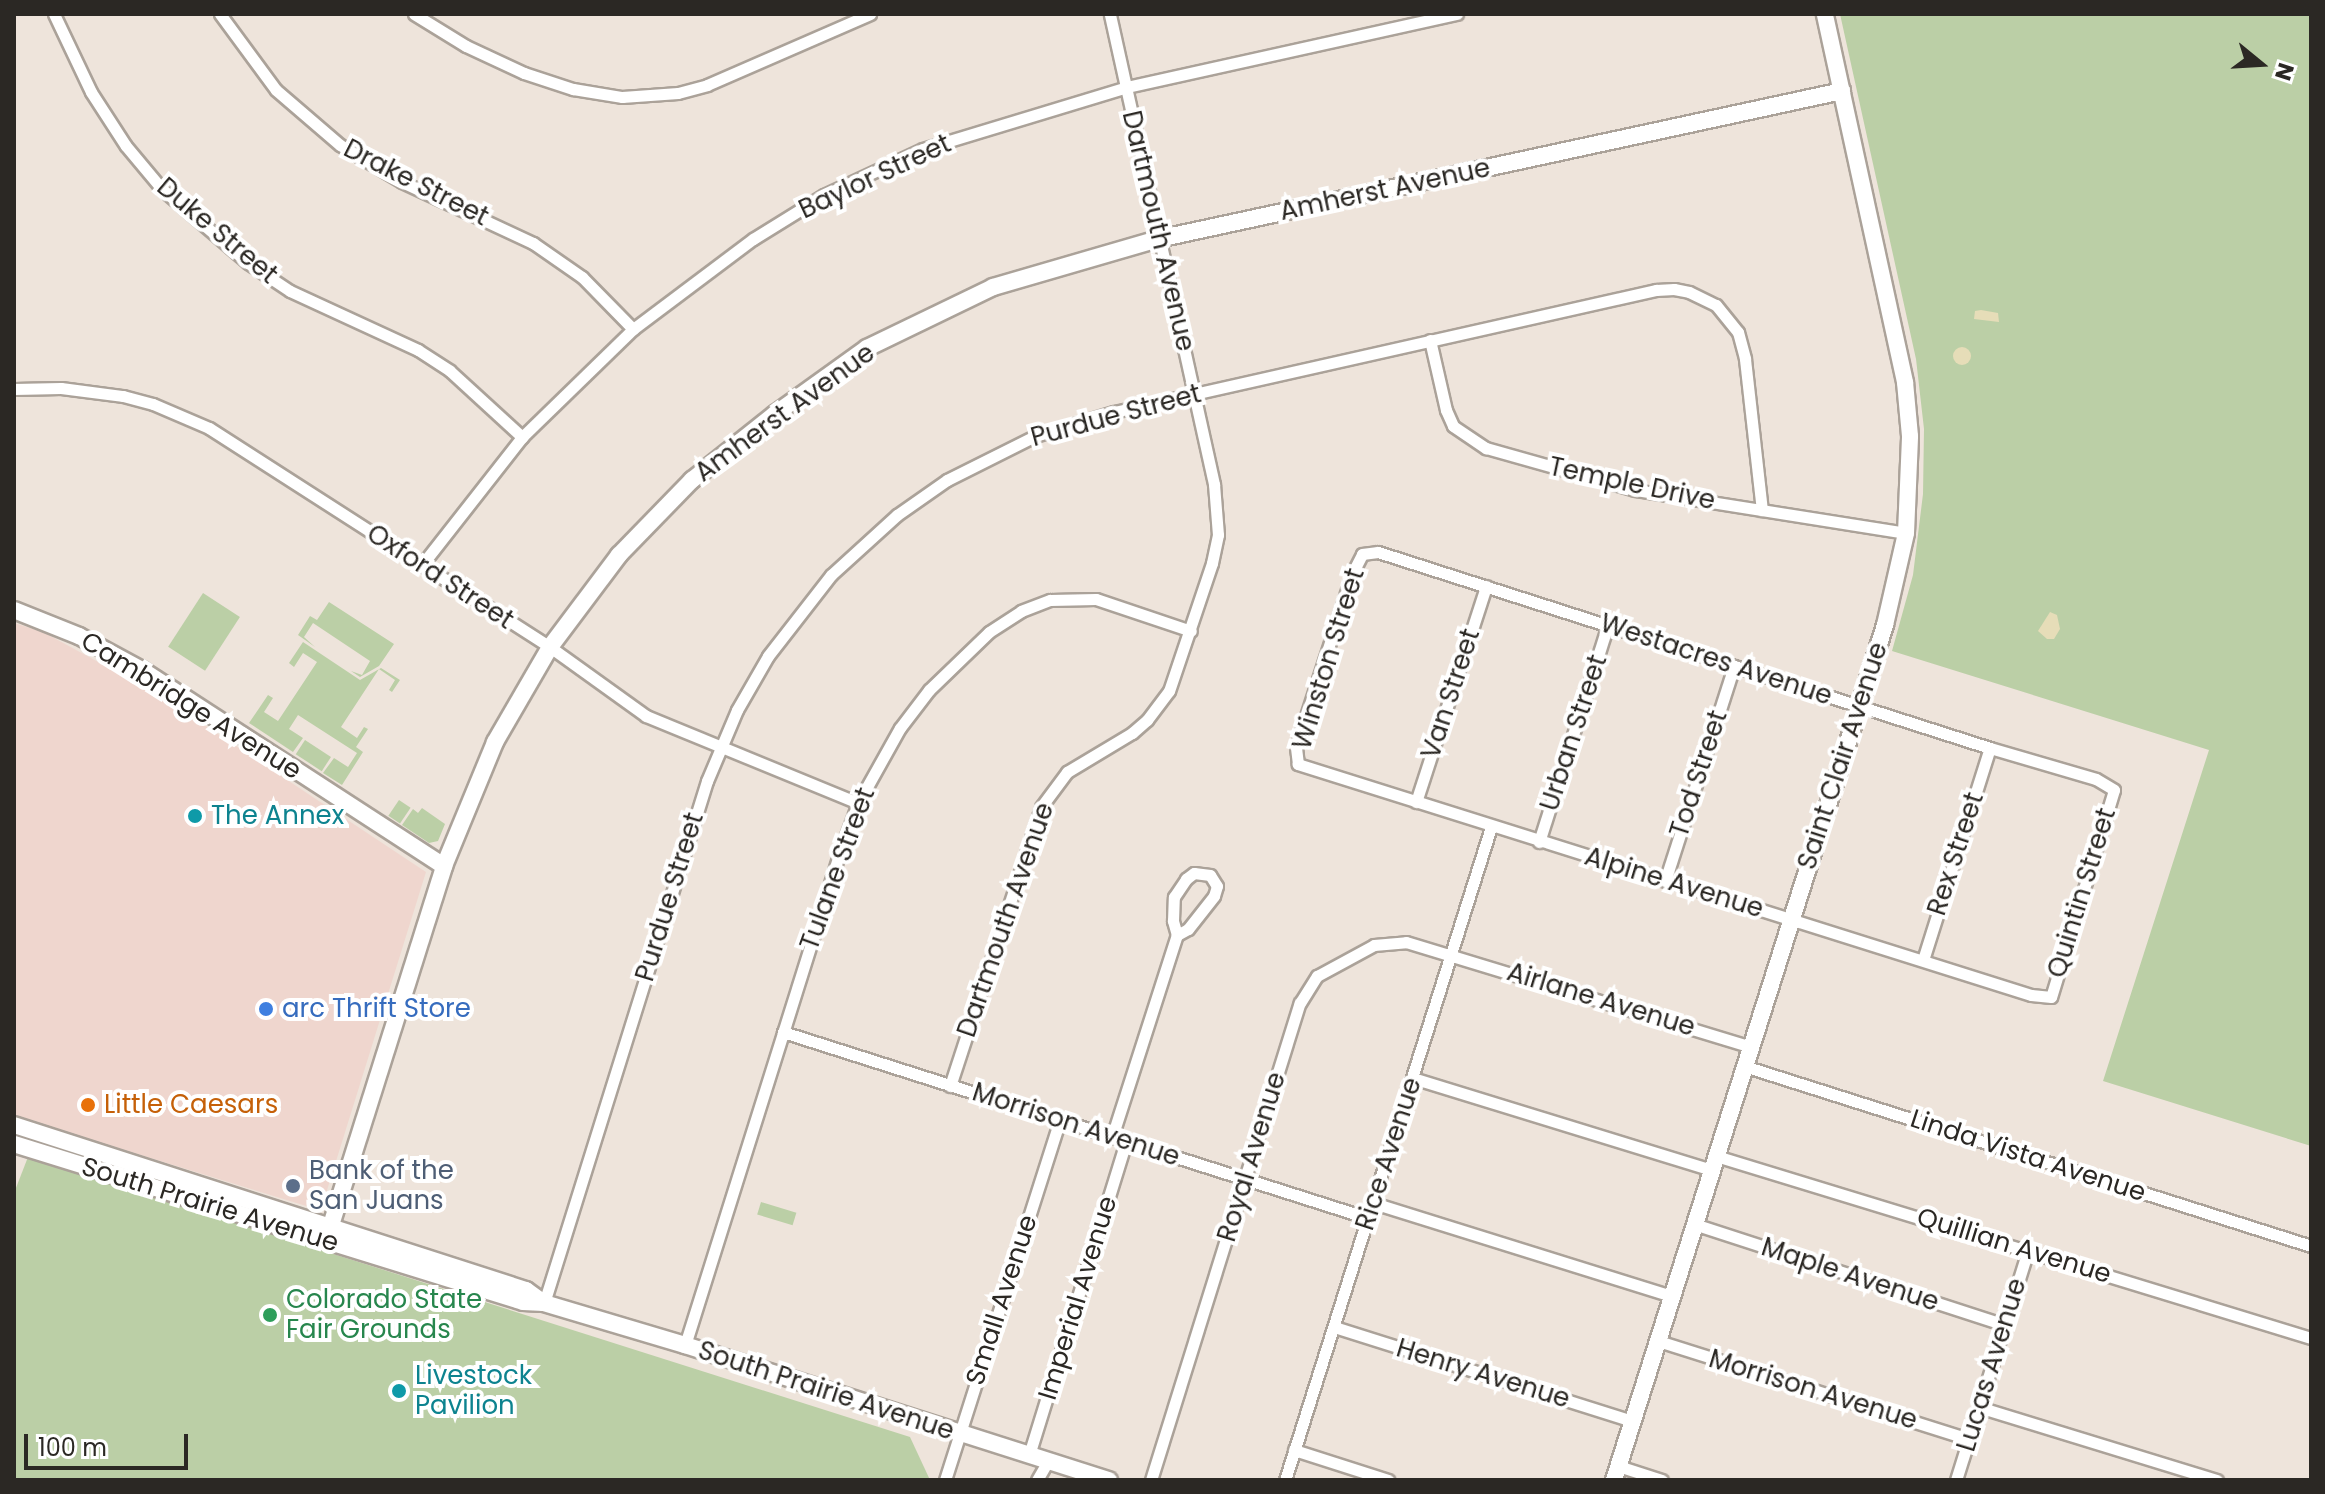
<!DOCTYPE html>
<style>
body{margin:0}
#map{position:relative;width:2325px;height:1494px;overflow:hidden;background:#eee4db;font-family:Poppins,sans-serif}
div>[style]{position:absolute}
[style*='--x']{left:calc(var(--x)*1px);top:calc(var(--y)*1px);width:calc(var(--w)*1px);rotate:calc(var(--a)*1deg)}
.commercial>*{inset:0;background:#efd6ce}
.green>*{inset:0;background:#bbcfa6;transform-origin:0 0}
.sand>*{inset:0;background:#e6ddb8}
.round{border-radius:50%}
.roads{filter:drop-shadow(2px 0 #aba299) drop-shadow(-2px 0 #aba299) drop-shadow(0 2px #aba299) drop-shadow(0 -2px #aba299)}
.street>*{height:11px;margin:-5.5px;padding:0 5.5px;transform-origin:5.5px;border-radius:5.5px;background:#fff}
.secondary>*{height:16px;margin:-8px;padding:0 8px;transform-origin:8px;border-radius:8px;background:#fff}
.dots>*{width:22px;height:22px;translate:-50% -50%;box-sizing:border-box;border:4px solid #fff;border-radius:50%}
span{translate:-50% -50%;white-space:nowrap;text-align:center;line-height:1.15;-webkit-text-stroke:8px #fff;paint-order:stroke}
.street-label{font-size:26px;color:#2b2824}
.culture-label{font-size:26px;color:#0d838f}
.left{translate:0 -50%;text-align:left}
.shop-label{font-size:26px;color:#366cbe}
.food-label{font-size:26px;color:#c56008}
.service-label{font-size:26px;color:#4e5e75}
.leisure-label{font-size:26px;color:#27864d}
.frame{position:absolute;inset:0;border:16px solid #2b2824;pointer-events:none}
.north{position:absolute;left:2221px;top:24px;width:80px;height:80px;-webkit-text-stroke:6px #fff;paint-order:stroke;rotate:108deg;font-size:22px;font-weight:700;line-height:32px;text-align:center;color:#2b2824}
.north::after{content:'';display:block;margin:auto;width:28px;height:36px;background:#2b2824;clip-path:polygon(50% 0,100% 100%,50% 72%,0 100%)}
.scale{position:absolute;left:24px;top:1434px;width:164px;height:36px;box-sizing:border-box;border:4px solid #2b2824;border-top:0;padding-left:10px;font-size:24px;line-height:28px;white-space:nowrap;color:#2b2824;-webkit-text-stroke:6px #fff;paint-order:stroke}
</style>
<div id="map">
<div class="commercial">
<div style="clip-path:polygon(14px 623px,43px 632px,159px 695px,426px 872px,323px 1203px,316px 1209px,14px 1116px)"></div>
</div>
<div class="green">
<div style="clip-path:polygon(1840px 14px,2311px 14px,2311px 1146px,2103px 1081px,2209px 750px,1892px 651px,1913px 575px,1923px 494px,1924px 429px,1916px 359px)"></div>
<div style="left:203px;top:593px;width:44px;height:64px;rotate:33deg"></div>
<div style="clip-path:polygon(329px 602px,394px 644px,379px 666px,360px 677px,351px 671px,362px 675px,370px 661px,313px 623px,304px 637px,315px 647px,298px 635px,310px 616px,317px 620px)"></div>
<div style="clip-path:polygon(303px 642px,360px 680px,381px 668px,400px 680px,392px 692px,389px 690px,395px 680px,379px 669px,341px 727px,357px 738px,364px 727px,368px 729px,356px 747px,363px 752px,342px 785px,323px 773px,334px 758px,348px 767px,357px 753px,298px 715px,289px 729px,303px 738px,293px 752px,249px 723px,268px 695px,273px 698px,264px 712px,278px 721px,317px 662px,303px 653px,294px 667px,289px 663px)"></div>
<div style="left:305px;top:740px;width:31px;height:17px;rotate:33deg"></div>
<div style="left:399px;top:800px;width:14px;height:19px;rotate:34deg"></div>
<div style="clip-path:polygon(422px 808px,445px 824px,438px 841px,429px 843px,402px 825px,413px 809px,418px 813px)"></div>
<div style="clip-path:polygon(28px 1157px,910px 1437px,930px 1480px,14px 1480px,14px 1193px)"></div>
<div style="left:761px;top:1202px;width:37px;height:13px;rotate:17deg"></div>
</div>
<div class="sand">
<div style="clip-path:polygon(1981px 310px,1998px 313px,1999px 322px,1974px 319px,1975px 311px)"></div>
<div class="round" style="left:1953px;top:347px;width:18px;height:18px"></div>
<div style="clip-path:polygon(2050px 612px,2057px 615px,2060px 629px,2054px 639px,2047px 639px,2038px 631px)"></div>
</div>
<div class="roads">
<div class="street">
<div style="--x:54;--y:14;--w:86;--a:64.6"></div>
<div style="--x:91;--y:92;--w:64;--a:57.1"></div>
<div style="--x:126;--y:146;--w:56;--a:50.1"></div>
<div style="--x:162;--y:189;--w:113;--a:40.7"></div>
<div style="--x:248;--y:263;--w:50;--a:33.7"></div>
<div style="--x:290;--y:291;--w:141;--a:24.7"></div>
<div style="--x:418;--y:350;--w:38;--a:33"></div>
<div style="--x:450;--y:371;--w:98;--a:42.5"></div>
<div style="--x:220;--y:14;--w:94;--a:53.6"></div>
<div style="--x:276;--y:90;--w:84;--a:40.7"></div>
<div style="--x:340;--y:145;--w:72;--a:30.8"></div>
<div style="--x:402;--y:182;--w:145;--a:25"></div>
<div style="--x:533;--y:243;--w:60;--a:34.8"></div>
<div style="--x:582;--y:277;--w:73;--a:45.6"></div>
<div style="--x:414;--y:14;--w:61;--a:31.6"></div>
<div style="--x:466;--y:46;--w:64;--a:25"></div>
<div style="--x:524;--y:73;--w:52;--a:18.1"></div>
<div style="--x:573;--y:89;--w:50;--a:9.3"></div>
<div style="--x:622;--y:97;--w:56;--a:-4.1"></div>
<div style="--x:678;--y:93;--w:30;--a:-15"></div>
<div style="--x:707;--y:85;--w:178;--a:-23.5"></div>
<div style="--x:1430;--y:340;--w:72;--a:77.1"></div>
<div style="--x:1446;--y:410;--w:17;--a:66"></div>
<div style="--x:1453;--y:426;--w:40;--a:34"></div>
<div style="--x:1486;--y:448;--w:155;--a:15.7"></div>
<div style="--x:1635;--y:490;--w:274;--a:9"></div>
<div style="--x:14;--y:389;--w:47;--a:-1.2"></div>
<div style="--x:61;--y:388;--w:63;--a:7.4"></div>
<div style="--x:123;--y:396;--w:31;--a:15"></div>
<div style="--x:153;--y:404;--w:61;--a:23.2"></div>
<div style="--x:209;--y:428;--w:405;--a:32.7"></div>
<div style="--x:550;--y:647;--w:118;--a:35.7"></div>
<div style="--x:646;--y:716;--w:229;--a:22.3"></div>
<div style="--x:1378;--y:552;--w:643;--a:17.76"></div>
<div style="--x:1990;--y:748;--w:110;--a:16.3"></div>
<div style="--x:2096;--y:779;--w:21;--a:31"></div>
<div style="--x:2114;--y:790;--w:216;--a:106.9"></div>
<div style="--x:2051;--y:997;--w:20;--a:-174"></div>
<div style="--x:2031;--y:995;--w:769;--a:-162.51"></div>
<div style="--x:1298;--y:764;--w:17;--a:-97"></div>
<div style="--x:1296;--y:747;--w:184;--a:-72"></div>
<div style="--x:1353;--y:572;--w:20;--a:-63"></div>
<div style="--x:1362;--y:554;--w:16;--a:-7"></div>
<div style="--x:421;--y:566;--w:164;--a:-51.9"></div>
<div style="--x:522;--y:437;--w:155;--a:-44.2"></div>
<div style="--x:633;--y:329;--w:150;--a:-36.9"></div>
<div style="--x:753;--y:239;--w:84;--a:-31.8"></div>
<div style="--x:824;--y:195;--w:109;--a:-24.9"></div>
<div style="--x:923;--y:149;--w:213;--a:-16.9"></div>
<div style="--x:1127;--y:87;--w:338;--a:-12.5"></div>
<div style="--x:1416;--y:802;--w:227;--a:-72"></div>
<div style="--x:1539;--y:842;--w:229;--a:-72.4"></div>
<div style="--x:1665;--y:881;--w:226;--a:-72.2"></div>
<div style="--x:1923;--y:960;--w:222;--a:-72.5"></div>
<div style="--x:783;--y:1032;--w:614;--a:17.64"></div>
<div style="--x:1744;--y:1066;--w:595;--a:17.61"></div>
<div style="--x:1413;--y:1078;--w:313;--a:17.1"></div>
<div style="--x:950;--y:1086;--w:293;--a:-71.9"></div>
<div style="--x:1041;--y:807;--w:44;--a:-53.4"></div>
<div style="--x:1067;--y:772;--w:76;--a:-31"></div>
<div style="--x:1132;--y:733;--w:20;--a:-41"></div>
<div style="--x:1147;--y:720;--w:36;--a:-53"></div>
<div style="--x:1169;--y:691;--w:135;--a:-71.4"></div>
<div style="--x:1212;--y:563;--w:29;--a:-78"></div>
<div style="--x:1218;--y:535;--w:51;--a:-94.5"></div>
<div style="--x:1214;--y:484;--w:481;--a:-102.5"></div>
<div style="--x:1112;--y:1137;--w:212;--a:-72.2"></div>
<div style="--x:1177;--y:935;--w:15;--a:-106"></div>
<div style="--x:1173;--y:921;--w:24;--a:-88"></div>
<div style="--x:1174;--y:897;--w:22;--a:-56"></div>
<div style="--x:1186;--y:879;--w:10;--a:-37"></div>
<div style="--x:1194;--y:873;--w:16;--a:7"></div>
<div style="--x:1210;--y:875;--w:13;--a:58"></div>
<div style="--x:1217;--y:886;--w:10;--a:107"></div>
<div style="--x:1214;--y:896;--w:42;--a:128.2"></div>
<div style="--x:1188;--y:929;--w:13;--a:151"></div>
<div style="--x:1716;--y:1156;--w:622;--a:17.01"></div>
<div style="--x:1373;--y:1203;--w:313;--a:17.3"></div>
<div style="--x:1694;--y:1224;--w:327;--a:18"></div>
<div style="--x:544;--y:1303;--w:547;--a:-72.66"></div>
<div style="--x:707;--y:781;--w:77;--a:-67.1"></div>
<div style="--x:737;--y:710;--w:62;--a:-60.1"></div>
<div style="--x:768;--y:656;--w:103;--a:-52.1"></div>
<div style="--x:831;--y:575;--w:89;--a:-42.3"></div>
<div style="--x:897;--y:515;--w:61;--a:-35"></div>
<div style="--x:947;--y:480;--w:98;--a:-26.6"></div>
<div style="--x:1035;--y:436;--w:83;--a:-16.9"></div>
<div style="--x:1114;--y:412;--w:556;--a:-12.69"></div>
<div style="--x:1656;--y:290;--w:18;--a:-3"></div>
<div style="--x:1674;--y:289;--w:15;--a:11"></div>
<div style="--x:1689;--y:292;--w:30;--a:26"></div>
<div style="--x:1716;--y:305;--w:35;--a:51"></div>
<div style="--x:1738;--y:332;--w:28;--a:75"></div>
<div style="--x:1745;--y:359;--w:152;--a:83.6"></div>
<div style="--x:1334;--y:1327;--w:313;--a:17.5"></div>
<div style="--x:1658;--y:1341;--w:326;--a:17.5"></div>
<div style="--x:685;--y:1345;--w:510;--a:-72.56"></div>
<div style="--x:838;--y:858;--w:59;--a:-70"></div>
<div style="--x:858;--y:803;--w:86;--a:-60.8"></div>
<div style="--x:900;--y:728;--w:48;--a:-52.7"></div>
<div style="--x:929;--y:690;--w:83;--a:-44"></div>
<div style="--x:989;--y:632;--w:38;--a:-33"></div>
<div style="--x:1021;--y:611;--w:31;--a:-21"></div>
<div style="--x:1050;--y:600;--w:46;--a:-1.2"></div>
<div style="--x:1096;--y:599;--w:100;--a:18.6"></div>
<div style="--x:1979;--y:1407;--w:249;--a:17.1"></div>
<div style="--x:1294;--y:1450;--w:99;--a:17.7"></div>
<div style="--x:1029;--y:1455;--w:328;--a:-72.8"></div>
<div style="--x:1618;--y:1466;--w:46;--a:17.7"></div>
<div style="--x:945;--y:1480;--w:379;--a:-72.3"></div>
<div style="--x:1037;--y:1480;--w:22;--a:-60"></div>
<div style="--x:1151;--y:1480;--w:500;--a:-72.7"></div>
<div style="--x:1300;--y:1003;--w:32;--a:-58"></div>
<div style="--x:1317;--y:976;--w:65;--a:-28.5"></div>
<div style="--x:1374;--y:945;--w:32;--a:-5"></div>
<div style="--x:1406;--y:942;--w:361;--a:16.9"></div>
<div style="--x:1285;--y:1480;--w:685;--a:-72.49"></div>
<div style="--x:1956;--y:1480;--w:241;--a:-72.6"></div>
</div>
<div class="secondary">
<div style="--x:14;--y:610;--w:70;--a:21.8"></div>
<div style="--x:79;--y:636;--w:72;--a:28.4"></div>
<div style="--x:142;--y:670;--w:360;--a:33"></div>
<div style="--x:14;--y:1125;--w:538;--a:17.86"></div>
<div style="--x:526;--y:1290;--w:22;--a:36"></div>
<div style="--x:14;--y:1144;--w:533;--a:17.24"></div>
<div style="--x:523;--y:1302;--w:21;--a:3"></div>
<div style="--x:544;--y:1303;--w:147;--a:16.6"></div>
<div style="--x:685;--y:1345;--w:445;--a:17.7"></div>
<div style="--x:326;--y:1241;--w:393;--a:-72.5"></div>
<div style="--x:444;--y:866;--w:134;--a:-67.6"></div>
<div style="--x:495;--y:742;--w:110;--a:-59.9"></div>
<div style="--x:550;--y:647;--w:115;--a:-53.1"></div>
<div style="--x:619;--y:555;--w:105;--a:-45.8"></div>
<div style="--x:692;--y:480;--w:106;--a:-38.5"></div>
<div style="--x:775;--y:414;--w:113;--a:-35.7"></div>
<div style="--x:867;--y:348;--w:140;--a:-25.8"></div>
<div style="--x:993;--y:287;--w:172;--a:-16.2"></div>
<div style="--x:1158;--y:239;--w:700;--a:-12.21"></div>
<div style="--x:1614;--y:1480;--w:897;--a:-72.41"></div>
<div style="--x:1885;--y:625;--w:94;--a:-77.1"></div>
<div style="--x:1906;--y:533;--w:97;--a:-87.6"></div>
<div style="--x:1910;--y:436;--w:54;--a:-95.3"></div>
<div style="--x:1905;--y:382;--w:377;--a:-102.3"></div>
</div>
</div>
<div class="dots">
<div style="left:195px;top:816px;background:#0f9aa8"></div>
<div style="left:266px;top:1009px;background:#3f7fe0"></div>
<div style="left:88px;top:1105px;background:#e8710a"></div>
<div style="left:293px;top:1186px;background:#5c6f8a"></div>
<div style="left:270px;top:1315px;background:#2e9e5b"></div>
<div style="left:399px;top:1391px;background:#0f9aa8"></div>
</div>
<div class="street-label">
<span style="left:875px;top:177px;rotate:-25deg">Baylor Street</span>
<span style="left:416px;top:183px;rotate:27deg">Drake Street</span>
<span style="left:1385px;top:190px;rotate:-12deg">Amherst Avenue</span>
<span style="left:217px;top:231px;rotate:40deg">Duke Street</span>
<span style="left:1158px;top:231px;rotate:77deg">Dartmouth Avenue</span>
<span style="left:785px;top:413px;rotate:-36deg">Amherst Avenue</span>
<span style="left:1116px;top:416px;rotate:-15deg">Purdue Street</span>
<span style="left:1632px;top:484px;rotate:12deg">Temple Drive</span>
<span style="left:440px;top:577px;rotate:33deg">Oxford Street</span>
<span style="left:1329px;top:659px;rotate:-73deg">Winston Street</span>
<span style="left:1716px;top:660px;rotate:18deg">Westacres Avenue</span>
<span style="left:1451px;top:694px;rotate:-72deg">Van Street</span>
<span style="left:191px;top:706px;rotate:32deg">Cambridge Avenue</span>
<span style="left:1574px;top:733px;rotate:-72deg">Urban Street</span>
<span style="left:1843px;top:756px;rotate:-72deg">Saint Clair Avenue</span>
<span style="left:1699px;top:774px;rotate:-72deg">Tod Street</span>
<span style="left:1956px;top:854px;rotate:-72deg">Rex Street</span>
<span style="left:838px;top:869px;rotate:-70deg">Tulane Street</span>
<span style="left:1674px;top:883px;rotate:17deg">Alpine Avenue</span>
<span style="left:2082px;top:893px;rotate:-73deg">Quintin Street</span>
<span style="left:670px;top:897px;rotate:-73deg">Purdue Street</span>
<span style="left:1006px;top:920px;rotate:-71deg">Dartmouth Avenue</span>
<span style="left:1601px;top:1000px;rotate:17deg">Airlane Avenue</span>
<span style="left:1076px;top:1125px;rotate:18deg">Morrison Avenue</span>
<span style="left:1389px;top:1154px;rotate:-72deg">Rice Avenue</span>
<span style="left:2028px;top:1156px;rotate:18deg">Linda Vista Avenue</span>
<span style="left:1252px;top:1157px;rotate:-73deg">Royal Avenue</span>
<span style="left:210px;top:1205px;rotate:17deg">South Prairie Avenue</span>
<span style="left:2014px;top:1246px;rotate:17deg">Quillian Avenue</span>
<span style="left:1850px;top:1275px;rotate:18deg">Maple Avenue</span>
<span style="left:1078px;top:1298px;rotate:-73deg">Imperial Avenue</span>
<span style="left:1002px;top:1300px;rotate:-72deg">Small Avenue</span>
<span style="left:1992px;top:1365px;rotate:-73deg">Lucas Avenue</span>
<span style="left:1483px;top:1374px;rotate:17deg">Henry Avenue</span>
<span style="left:1813px;top:1390px;rotate:17deg">Morrison Avenue</span>
<span style="left:826px;top:1391px;rotate:18deg">South Prairie Avenue</span>
</div>
<div class="culture-label">
<span class="left" style="left:211px;top:816px">The Annex</span>
<span class="left" style="left:415px;top:1391px">Livestock<br>Pavilion</span>
</div>
<div class="shop-label">
<span class="left" style="left:282px;top:1009px">arc Thrift Store</span>
</div>
<div class="food-label">
<span class="left" style="left:104px;top:1105px">Little Caesars</span>
</div>
<div class="service-label">
<span class="left" style="left:309px;top:1186px">Bank of the<br>San Juans</span>
</div>
<div class="leisure-label">
<span class="left" style="left:286px;top:1315px">Colorado State<br>Fair Grounds</span>
</div>
<div class="frame"></div>
<div class="north">N</div>
<div class="scale">100 m</div>
</div>
